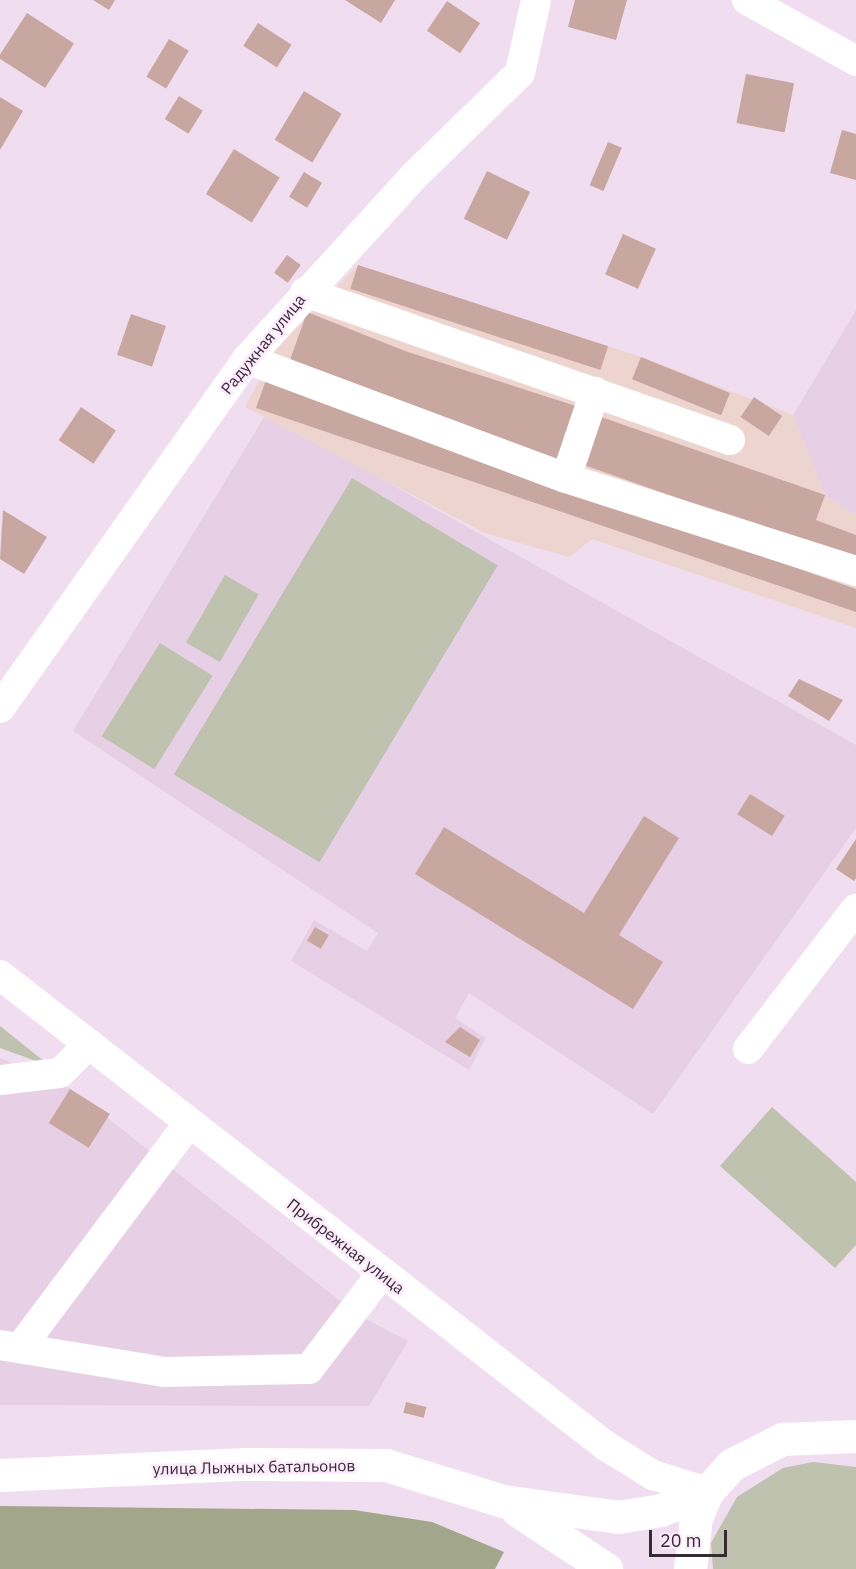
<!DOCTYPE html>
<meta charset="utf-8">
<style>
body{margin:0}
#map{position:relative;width:856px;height:1569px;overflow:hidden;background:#f1ddf0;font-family:"IBM Plex Sans",sans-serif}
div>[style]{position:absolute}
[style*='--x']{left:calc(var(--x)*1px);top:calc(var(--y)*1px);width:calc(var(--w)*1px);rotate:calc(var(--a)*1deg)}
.built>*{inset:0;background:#e7cfe6}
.industrial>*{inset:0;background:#eed4ce}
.green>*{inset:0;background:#bec2ae;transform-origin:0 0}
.forest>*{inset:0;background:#a2a78b}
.building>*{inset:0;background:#c8a7a0;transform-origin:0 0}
.minor>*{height:30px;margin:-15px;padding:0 15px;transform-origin:15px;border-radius:15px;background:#fff}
.major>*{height:33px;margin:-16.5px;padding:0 16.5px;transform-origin:16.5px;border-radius:16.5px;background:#fff}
span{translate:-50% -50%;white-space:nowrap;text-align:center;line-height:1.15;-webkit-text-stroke:5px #feeafd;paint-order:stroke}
.street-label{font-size:16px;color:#332c33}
.scale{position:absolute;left:649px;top:1530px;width:78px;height:27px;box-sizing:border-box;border:3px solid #332c33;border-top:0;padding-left:8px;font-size:18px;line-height:21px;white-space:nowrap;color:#332c33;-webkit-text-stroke:4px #feeafd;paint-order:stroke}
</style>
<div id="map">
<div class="built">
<div style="clip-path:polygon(856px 310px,856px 515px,825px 495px,793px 415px)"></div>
<div style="clip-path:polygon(266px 414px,856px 745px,856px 828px,653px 1114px,469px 993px,455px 1018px,486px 1038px,469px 1070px,291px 961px,314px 920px,367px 951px,378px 933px,73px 731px)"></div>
<div style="clip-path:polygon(0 1058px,68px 1087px,358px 1315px,408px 1341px,369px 1406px,0 1405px)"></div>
</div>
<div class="industrial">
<div style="clip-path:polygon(358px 265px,641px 357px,793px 415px,825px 495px,856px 515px,856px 628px,592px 539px,569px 557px,485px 533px,245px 407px,277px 348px)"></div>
</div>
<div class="green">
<div style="left:352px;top:478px;width:170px;height:346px;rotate:31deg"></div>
<div style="left:225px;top:575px;width:39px;height:78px;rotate:30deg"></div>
<div style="left:160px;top:643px;width:62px;height:110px;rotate:32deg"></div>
<div style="clip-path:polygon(0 1026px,50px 1066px,0 1048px)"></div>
<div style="clip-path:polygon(772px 1107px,856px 1182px,856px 1245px,835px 1268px,720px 1166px)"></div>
<div style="clip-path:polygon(813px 1462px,856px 1467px,856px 1569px,713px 1569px,711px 1543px,737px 1497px,783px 1468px)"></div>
</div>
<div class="forest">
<div style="clip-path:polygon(0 1506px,354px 1510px,432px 1522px,504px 1552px,495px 1569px,0 1569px)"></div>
</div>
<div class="building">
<div style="clip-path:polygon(93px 0,115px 0,109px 10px)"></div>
<div style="clip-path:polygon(345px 0,395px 0,381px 23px)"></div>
<div style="clip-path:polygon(575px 0,627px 0,616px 40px,568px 27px)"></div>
<div style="left:447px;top:1px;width:40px;height:36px;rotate:34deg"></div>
<div style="left:27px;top:13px;width:56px;height:53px;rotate:33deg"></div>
<div style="left:258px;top:23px;width:40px;height:27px;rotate:33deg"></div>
<div style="left:169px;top:39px;width:23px;height:44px;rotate:31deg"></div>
<div style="left:746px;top:74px;width:49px;height:50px;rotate:11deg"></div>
<div style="left:304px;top:91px;width:44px;height:57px;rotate:31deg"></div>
<div style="left:179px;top:96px;width:28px;height:27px;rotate:32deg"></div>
<div style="clip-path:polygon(0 97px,23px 111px,0 150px)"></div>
<div style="clip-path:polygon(842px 130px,856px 134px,856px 180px,830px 173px)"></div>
<div style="left:608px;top:142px;width:15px;height:47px;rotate:23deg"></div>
<div style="left:234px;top:149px;width:54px;height:53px;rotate:32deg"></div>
<div style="left:487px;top:171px;width:48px;height:53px;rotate:26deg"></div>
<div style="left:304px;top:172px;width:21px;height:29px;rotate:31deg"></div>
<div style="left:623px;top:234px;width:36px;height:44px;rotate:24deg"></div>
<div style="left:287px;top:255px;width:17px;height:22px;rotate:36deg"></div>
<div style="left:358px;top:265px;width:263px;height:25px;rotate:18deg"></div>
<div style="clip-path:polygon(307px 312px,405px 351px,576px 406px,558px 459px,290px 360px)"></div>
<div style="left:131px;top:314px;width:37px;height:43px;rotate:19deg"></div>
<div style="left:641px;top:357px;width:96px;height:24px;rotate:22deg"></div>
<div style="clip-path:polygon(266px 380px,856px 589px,856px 612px,256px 408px)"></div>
<div style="left:754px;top:397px;width:34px;height:24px;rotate:34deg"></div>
<div style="left:81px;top:407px;width:42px;height:40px;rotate:34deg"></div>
<div style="clip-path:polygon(601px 417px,825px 495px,816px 520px,856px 535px,856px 561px,584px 465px)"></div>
<div style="clip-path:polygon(3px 510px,47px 537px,24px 574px,0 559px)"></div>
<div style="clip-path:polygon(799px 679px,843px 700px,829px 721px,788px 696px)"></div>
<div style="left:750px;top:794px;width:41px;height:24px;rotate:32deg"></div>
<div style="clip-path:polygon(644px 816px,679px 838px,619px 935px,663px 962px,633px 1009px,415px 874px,444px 827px,584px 913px)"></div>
<div style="clip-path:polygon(856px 839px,856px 878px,854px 881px,836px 869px)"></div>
<div style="left:315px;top:927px;width:16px;height:16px;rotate:30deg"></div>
<div style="clip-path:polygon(460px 1027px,480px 1040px,470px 1057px,445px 1042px)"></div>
<div style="left:70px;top:1089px;width:47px;height:40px;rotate:32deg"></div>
<div style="left:406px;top:1402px;width:21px;height:11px;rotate:14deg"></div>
</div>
<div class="minor">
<div style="--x:747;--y:0;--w:125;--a:29.2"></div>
<div style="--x:305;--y:292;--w:450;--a:19.2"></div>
<div style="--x:247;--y:359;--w:340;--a:20.5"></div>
<div style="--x:566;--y:478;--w:305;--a:17.8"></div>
<div style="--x:566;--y:478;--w:91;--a:-71.4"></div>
<div style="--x:0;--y:708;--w:428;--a:-54.7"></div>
<div style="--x:247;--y:359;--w:246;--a:-47.6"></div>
<div style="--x:413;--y:177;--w:149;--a:-44.2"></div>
<div style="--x:520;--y:73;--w:75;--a:-77.6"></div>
<div style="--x:0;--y:975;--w:768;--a:37.86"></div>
<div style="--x:606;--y:1446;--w:55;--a:31.7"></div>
<div style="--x:653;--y:1475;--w:57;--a:17.5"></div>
<div style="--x:748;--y:1049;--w:177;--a:-52.4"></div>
<div style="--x:0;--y:1080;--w:60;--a:-6.7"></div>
<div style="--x:60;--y:1073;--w:41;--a:-45"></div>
<div style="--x:0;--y:1345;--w:166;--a:9.3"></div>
<div style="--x:164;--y:1372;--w:145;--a:-1.2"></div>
<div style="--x:309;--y:1369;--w:119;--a:-52.8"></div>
<div style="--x:20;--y:1348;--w:281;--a:-53.1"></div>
</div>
<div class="major">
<div style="--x:0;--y:1475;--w:245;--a:-2.6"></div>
<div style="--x:245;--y:1464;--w:141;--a:0.4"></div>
<div style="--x:386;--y:1465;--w:122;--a:17.1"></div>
<div style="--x:503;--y:1501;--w:116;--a:7.9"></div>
<div style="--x:618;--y:1517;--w:44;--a:-9.2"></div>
<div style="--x:661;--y:1510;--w:49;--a:-21.4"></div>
<div style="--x:517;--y:1510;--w:107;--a:33.5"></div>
<div style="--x:690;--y:1569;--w:51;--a:-83.3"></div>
<div style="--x:696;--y:1518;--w:28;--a:-67"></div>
<div style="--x:707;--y:1492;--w:36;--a:-48"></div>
<div style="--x:731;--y:1465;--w:57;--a:-27"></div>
<div style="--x:782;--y:1439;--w:74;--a:-2.3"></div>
</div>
<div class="street-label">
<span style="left:263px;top:344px;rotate:-51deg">Радужная улица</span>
<span style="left:346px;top:1246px;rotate:38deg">Прибрежная улица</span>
<span style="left:254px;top:1467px;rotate:-1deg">улица Лыжных батальонов</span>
</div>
<div class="scale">20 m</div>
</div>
